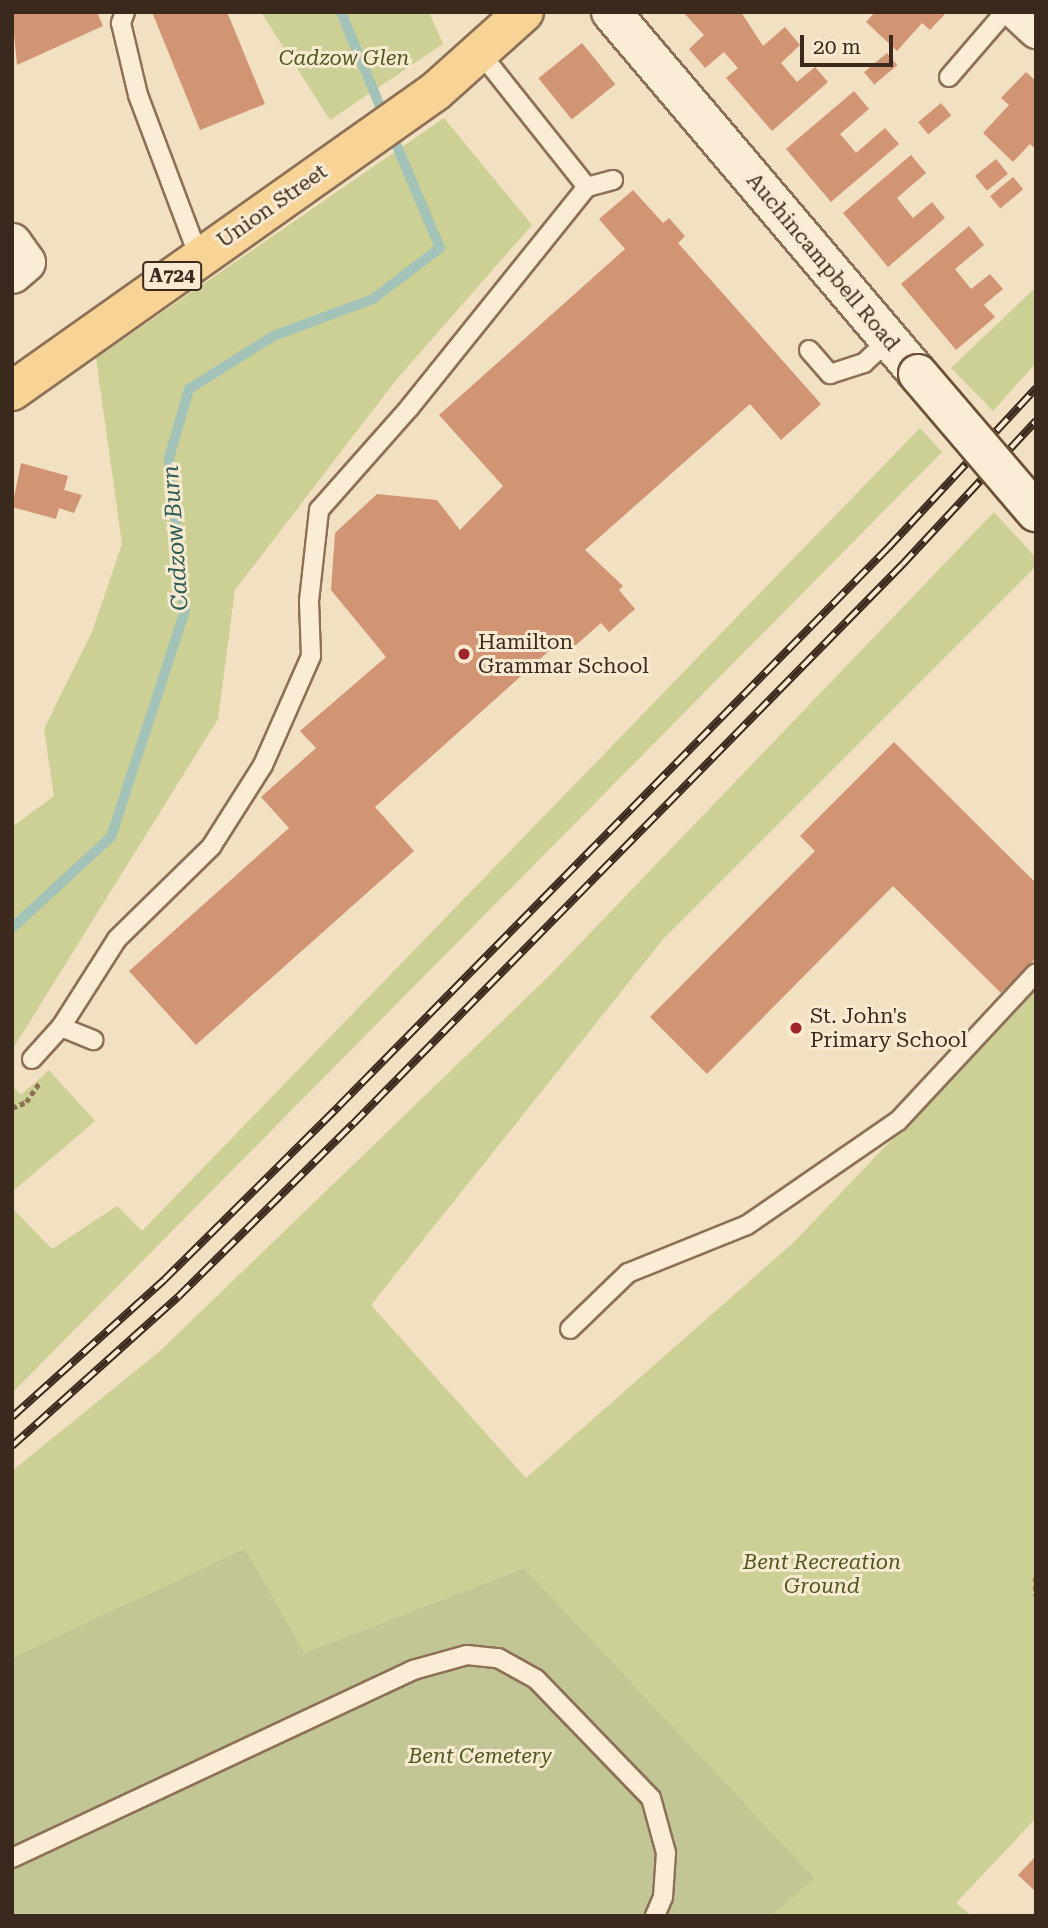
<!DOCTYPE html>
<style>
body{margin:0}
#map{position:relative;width:1048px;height:1928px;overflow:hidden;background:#f1e0c1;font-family:"Roboto Serif",serif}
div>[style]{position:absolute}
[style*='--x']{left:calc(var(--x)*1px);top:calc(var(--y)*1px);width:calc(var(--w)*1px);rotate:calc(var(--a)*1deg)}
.green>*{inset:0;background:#cdd094}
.cemetery>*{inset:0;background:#c2c594}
.stream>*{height:10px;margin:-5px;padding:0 5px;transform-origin:5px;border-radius:5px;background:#a4c3b8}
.building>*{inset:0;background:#d29574;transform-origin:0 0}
.path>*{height:4.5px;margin-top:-2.25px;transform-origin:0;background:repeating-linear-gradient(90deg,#8d7057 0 5px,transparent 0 8.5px)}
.roads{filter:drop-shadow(2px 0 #8d7057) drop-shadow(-2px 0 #8d7057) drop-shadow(0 2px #8d7057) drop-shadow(0 -2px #8d7057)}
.lane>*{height:18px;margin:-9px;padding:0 9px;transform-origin:9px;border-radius:9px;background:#fbedd5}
.street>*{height:37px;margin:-18.5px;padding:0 18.5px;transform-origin:18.5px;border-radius:18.5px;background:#fbedd5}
.secondary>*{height:38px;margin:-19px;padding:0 19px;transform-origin:19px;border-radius:19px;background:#fbedd5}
.primary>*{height:38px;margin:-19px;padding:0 19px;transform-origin:19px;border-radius:19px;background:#f8d396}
.rail>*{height:8px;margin-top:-4px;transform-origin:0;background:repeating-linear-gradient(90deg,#f8ead1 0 16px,#3b291d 0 32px);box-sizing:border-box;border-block:2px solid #3b291d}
.bridges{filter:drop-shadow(2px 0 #6e513a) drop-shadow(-2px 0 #6e513a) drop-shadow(0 2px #6e513a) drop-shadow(0 -2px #6e513a)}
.secondary-bridge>*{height:38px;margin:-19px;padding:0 19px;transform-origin:19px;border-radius:19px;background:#fbedd5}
.dots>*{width:19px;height:19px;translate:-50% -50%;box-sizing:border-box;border:4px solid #f8ead1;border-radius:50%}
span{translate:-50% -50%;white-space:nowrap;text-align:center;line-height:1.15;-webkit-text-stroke:6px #f8ead1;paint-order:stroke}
.shield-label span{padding:2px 5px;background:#f8ead1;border:2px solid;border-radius:5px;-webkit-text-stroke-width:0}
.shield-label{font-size:19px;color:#3b291d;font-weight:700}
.park-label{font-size:21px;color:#4f5921;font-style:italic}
.street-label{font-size:21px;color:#3b291d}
.poi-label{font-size:21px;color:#3b291d}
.left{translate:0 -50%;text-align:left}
.water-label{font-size:23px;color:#2b5c55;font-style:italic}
.frame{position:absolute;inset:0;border:14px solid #3b291d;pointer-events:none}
.scale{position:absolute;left:800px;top:35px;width:93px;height:32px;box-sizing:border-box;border:4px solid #3b291d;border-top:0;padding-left:9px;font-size:21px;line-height:24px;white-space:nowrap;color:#3b291d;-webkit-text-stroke:5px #f8ead1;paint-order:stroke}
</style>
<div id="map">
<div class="green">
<div style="clip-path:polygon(261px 12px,429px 12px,443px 44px,330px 120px)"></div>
<div style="clip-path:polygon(444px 118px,532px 225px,396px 380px,235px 590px,218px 719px,12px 1050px,12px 827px,54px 796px,44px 729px,92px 632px,122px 544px,96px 358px)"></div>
<div style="clip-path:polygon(1036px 287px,1036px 363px,993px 411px,951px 368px)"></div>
<div style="clip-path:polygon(920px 428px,942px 452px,12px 1393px,12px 1208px,52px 1249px,117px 1206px,142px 1231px)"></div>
<div style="clip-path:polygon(994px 512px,1036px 558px,1036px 566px,664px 938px,371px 1305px,526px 1478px,794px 1242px,1036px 989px,1036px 1818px,956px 1903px,972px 1916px,771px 1916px,813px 1878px,524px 1568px,304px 1653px,12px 1659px,12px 1471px,160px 1351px,549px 976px)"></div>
<div style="clip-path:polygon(49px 1070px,95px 1121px,12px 1192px,12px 1086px,21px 1095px)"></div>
</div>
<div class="cemetery">
<div style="clip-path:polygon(245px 1549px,304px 1653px,524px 1568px,814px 1878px,771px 1916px,12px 1916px,12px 1658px)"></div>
</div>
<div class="stream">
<div style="--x:341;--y:12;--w:115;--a:67.5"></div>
<div style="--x:12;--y:928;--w:134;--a:-42.6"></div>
<div style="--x:111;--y:837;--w:238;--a:-71.9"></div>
<div style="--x:185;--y:611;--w:154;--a:-96"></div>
<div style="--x:169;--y:458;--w:72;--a:-73.8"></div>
<div style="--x:189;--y:389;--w:99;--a:-32.2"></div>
<div style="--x:273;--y:336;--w:107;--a:-20.3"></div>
<div style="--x:373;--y:299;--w:84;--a:-37.3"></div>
<div style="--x:440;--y:248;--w:126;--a:-112.9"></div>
</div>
<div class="building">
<div style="clip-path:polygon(97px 12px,103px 26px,17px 65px,12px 13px)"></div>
<div style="clip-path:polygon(152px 12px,227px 12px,265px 104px,200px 130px)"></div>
<div style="clip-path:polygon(683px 12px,741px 12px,763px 46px,785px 27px,800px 45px,781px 63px,797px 82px,815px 67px,828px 82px,772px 131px,726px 78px,738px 68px,724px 52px,705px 68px,689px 49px,704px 35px)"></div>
<div style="clip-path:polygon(875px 12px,947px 12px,930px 30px,922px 23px,897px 51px,866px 22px)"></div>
<div style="left:582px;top:43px;width:53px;height:56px;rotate:51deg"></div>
<div style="left:887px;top:53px;width:16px;height:30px;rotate:50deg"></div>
<div style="clip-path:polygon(1026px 72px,1036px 81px,1036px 149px,1030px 144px,1013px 162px,983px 133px,1009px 105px,1001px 98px)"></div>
<div style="clip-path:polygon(854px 91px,869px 109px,840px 134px,847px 142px,856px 153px,885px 128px,899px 144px,831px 202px,786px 149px)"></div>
<div style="left:941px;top:103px;width:16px;height:30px;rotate:50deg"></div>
<div style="clip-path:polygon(911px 155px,926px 173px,897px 198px,913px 218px,932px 202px,945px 218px,888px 267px,843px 213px)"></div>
<div style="left:996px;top:159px;width:19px;height:27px;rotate:51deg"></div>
<div style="left:1013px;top:177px;width:16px;height:30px;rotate:50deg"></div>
<div style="clip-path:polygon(633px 190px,663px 223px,669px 218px,685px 236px,678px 243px,821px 404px,781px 440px,750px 404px,585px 550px,623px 586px,619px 590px,635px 609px,609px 632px,601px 623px,568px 652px,559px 642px,375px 807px,414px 851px,196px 1045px,129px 971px,289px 828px,261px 797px,316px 748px,300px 731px,386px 657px,331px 590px,335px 533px,377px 494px,437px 500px,460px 530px,503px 486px,439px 415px,625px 249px,599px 219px)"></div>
<div style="clip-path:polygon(969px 226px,984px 245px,955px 269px,971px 289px,990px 274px,1003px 289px,984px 305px,995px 317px,956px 350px,901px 284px)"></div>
<div style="clip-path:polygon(21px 463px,68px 476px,64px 490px,82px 495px,74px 513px,59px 508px,56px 519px,12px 507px)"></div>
<div style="clip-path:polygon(894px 742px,1036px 883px,1036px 958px,1001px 993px,893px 886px,707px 1074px,650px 1017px,815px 851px,800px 836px)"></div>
<div style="clip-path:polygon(1036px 1856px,1036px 1892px,1018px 1875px)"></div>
</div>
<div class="path">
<div style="--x:12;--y:1108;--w:15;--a:-23"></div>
<div style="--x:26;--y:1102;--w:24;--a:-55"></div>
<div style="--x:1036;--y:1577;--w:19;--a:90"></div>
</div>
<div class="roads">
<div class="lane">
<div style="--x:125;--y:12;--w:12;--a:110"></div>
<div style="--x:121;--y:23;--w:74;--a:76.7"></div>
<div style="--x:138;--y:95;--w:173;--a:69.4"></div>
<div style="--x:482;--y:55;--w:169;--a:51.5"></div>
<div style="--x:587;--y:187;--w:27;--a:-15"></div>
<div style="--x:949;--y:77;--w:86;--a:-49.3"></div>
<div style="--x:809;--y:350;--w:32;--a:49"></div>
<div style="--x:830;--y:374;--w:36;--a:-18"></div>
<div style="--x:864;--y:363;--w:34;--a:-43"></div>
<div style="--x:61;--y:1027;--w:35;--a:22"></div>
<div style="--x:32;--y:1059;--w:43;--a:-47.8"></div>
<div style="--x:61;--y:1027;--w:104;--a:-57.5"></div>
<div style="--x:117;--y:939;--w:132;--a:-44.4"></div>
<div style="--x:211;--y:847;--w:97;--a:-57.6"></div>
<div style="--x:263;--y:765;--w:119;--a:-66.2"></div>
<div style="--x:311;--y:656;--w:55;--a:-92.1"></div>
<div style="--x:309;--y:601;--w:92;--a:-83.7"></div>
<div style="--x:319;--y:510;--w:137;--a:-48.5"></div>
<div style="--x:410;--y:407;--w:282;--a:-51.2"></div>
<div style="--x:570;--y:1329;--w:81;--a:-44"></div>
<div style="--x:628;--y:1273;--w:128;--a:-22"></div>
<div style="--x:747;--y:1225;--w:183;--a:-34.6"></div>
<div style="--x:898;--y:1121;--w:202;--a:-47"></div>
<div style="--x:12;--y:1858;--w:443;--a:-25.1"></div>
<div style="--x:413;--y:1670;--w:56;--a:-15.5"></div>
<div style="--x:467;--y:1655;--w:31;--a:6"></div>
<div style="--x:498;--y:1658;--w:43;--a:28.9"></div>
<div style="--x:536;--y:1679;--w:165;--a:46"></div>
<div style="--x:651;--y:1798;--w:57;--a:74.7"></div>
<div style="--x:666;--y:1853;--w:44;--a:93.9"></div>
<div style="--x:663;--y:1897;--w:21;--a:113"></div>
</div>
<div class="street">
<div style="--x:1018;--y:12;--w:25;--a:43"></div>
<div style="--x:12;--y:242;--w:24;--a:55"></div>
<div style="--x:26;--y:262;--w:18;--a:139"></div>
</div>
<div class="secondary">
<div style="--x:611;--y:12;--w:475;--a:49.7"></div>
</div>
<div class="primary">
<div style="--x:12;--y:391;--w:519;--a:-35.28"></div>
<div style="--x:436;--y:91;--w:118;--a:-41.9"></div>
</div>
</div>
<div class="rail">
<div style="--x:12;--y:1417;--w:205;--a:-42"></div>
<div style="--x:164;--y:1280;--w:247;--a:-44.8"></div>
<div style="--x:339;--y:1106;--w:783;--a:-45.47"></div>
<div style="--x:888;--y:548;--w:218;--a:-47.2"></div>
<div style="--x:12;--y:1446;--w:223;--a:-41.9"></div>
<div style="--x:178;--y:1297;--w:246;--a:-44.7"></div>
<div style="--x:353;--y:1124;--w:784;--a:-45.52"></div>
<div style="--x:902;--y:565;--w:197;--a:-47.1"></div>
</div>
<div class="bridges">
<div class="secondary-bridge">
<div style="--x:918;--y:374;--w:182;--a:49.5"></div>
</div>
</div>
<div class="dots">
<div style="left:464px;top:654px;background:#a0222c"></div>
<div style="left:796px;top:1028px;background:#a0222c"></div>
</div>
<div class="shield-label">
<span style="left:172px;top:276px">A724</span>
</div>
<div class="park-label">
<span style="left:344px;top:58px">Cadzow Glen</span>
<span style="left:822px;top:1574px">Bent Recreation<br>Ground</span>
<span style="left:480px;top:1756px">Bent Cemetery</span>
</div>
<div class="street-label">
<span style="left:272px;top:206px;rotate:-35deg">Union Street</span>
<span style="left:823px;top:262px;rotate:50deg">Auchincampbell Road</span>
</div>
<div class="poi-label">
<span class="left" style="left:478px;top:654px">Hamilton<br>Grammar School</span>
<span class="left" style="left:810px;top:1028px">St. John's<br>Primary School</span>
</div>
<div class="water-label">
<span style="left:176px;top:538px;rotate:-94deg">Cadzow Burn</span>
</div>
<div class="frame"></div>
<div class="scale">20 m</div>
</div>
